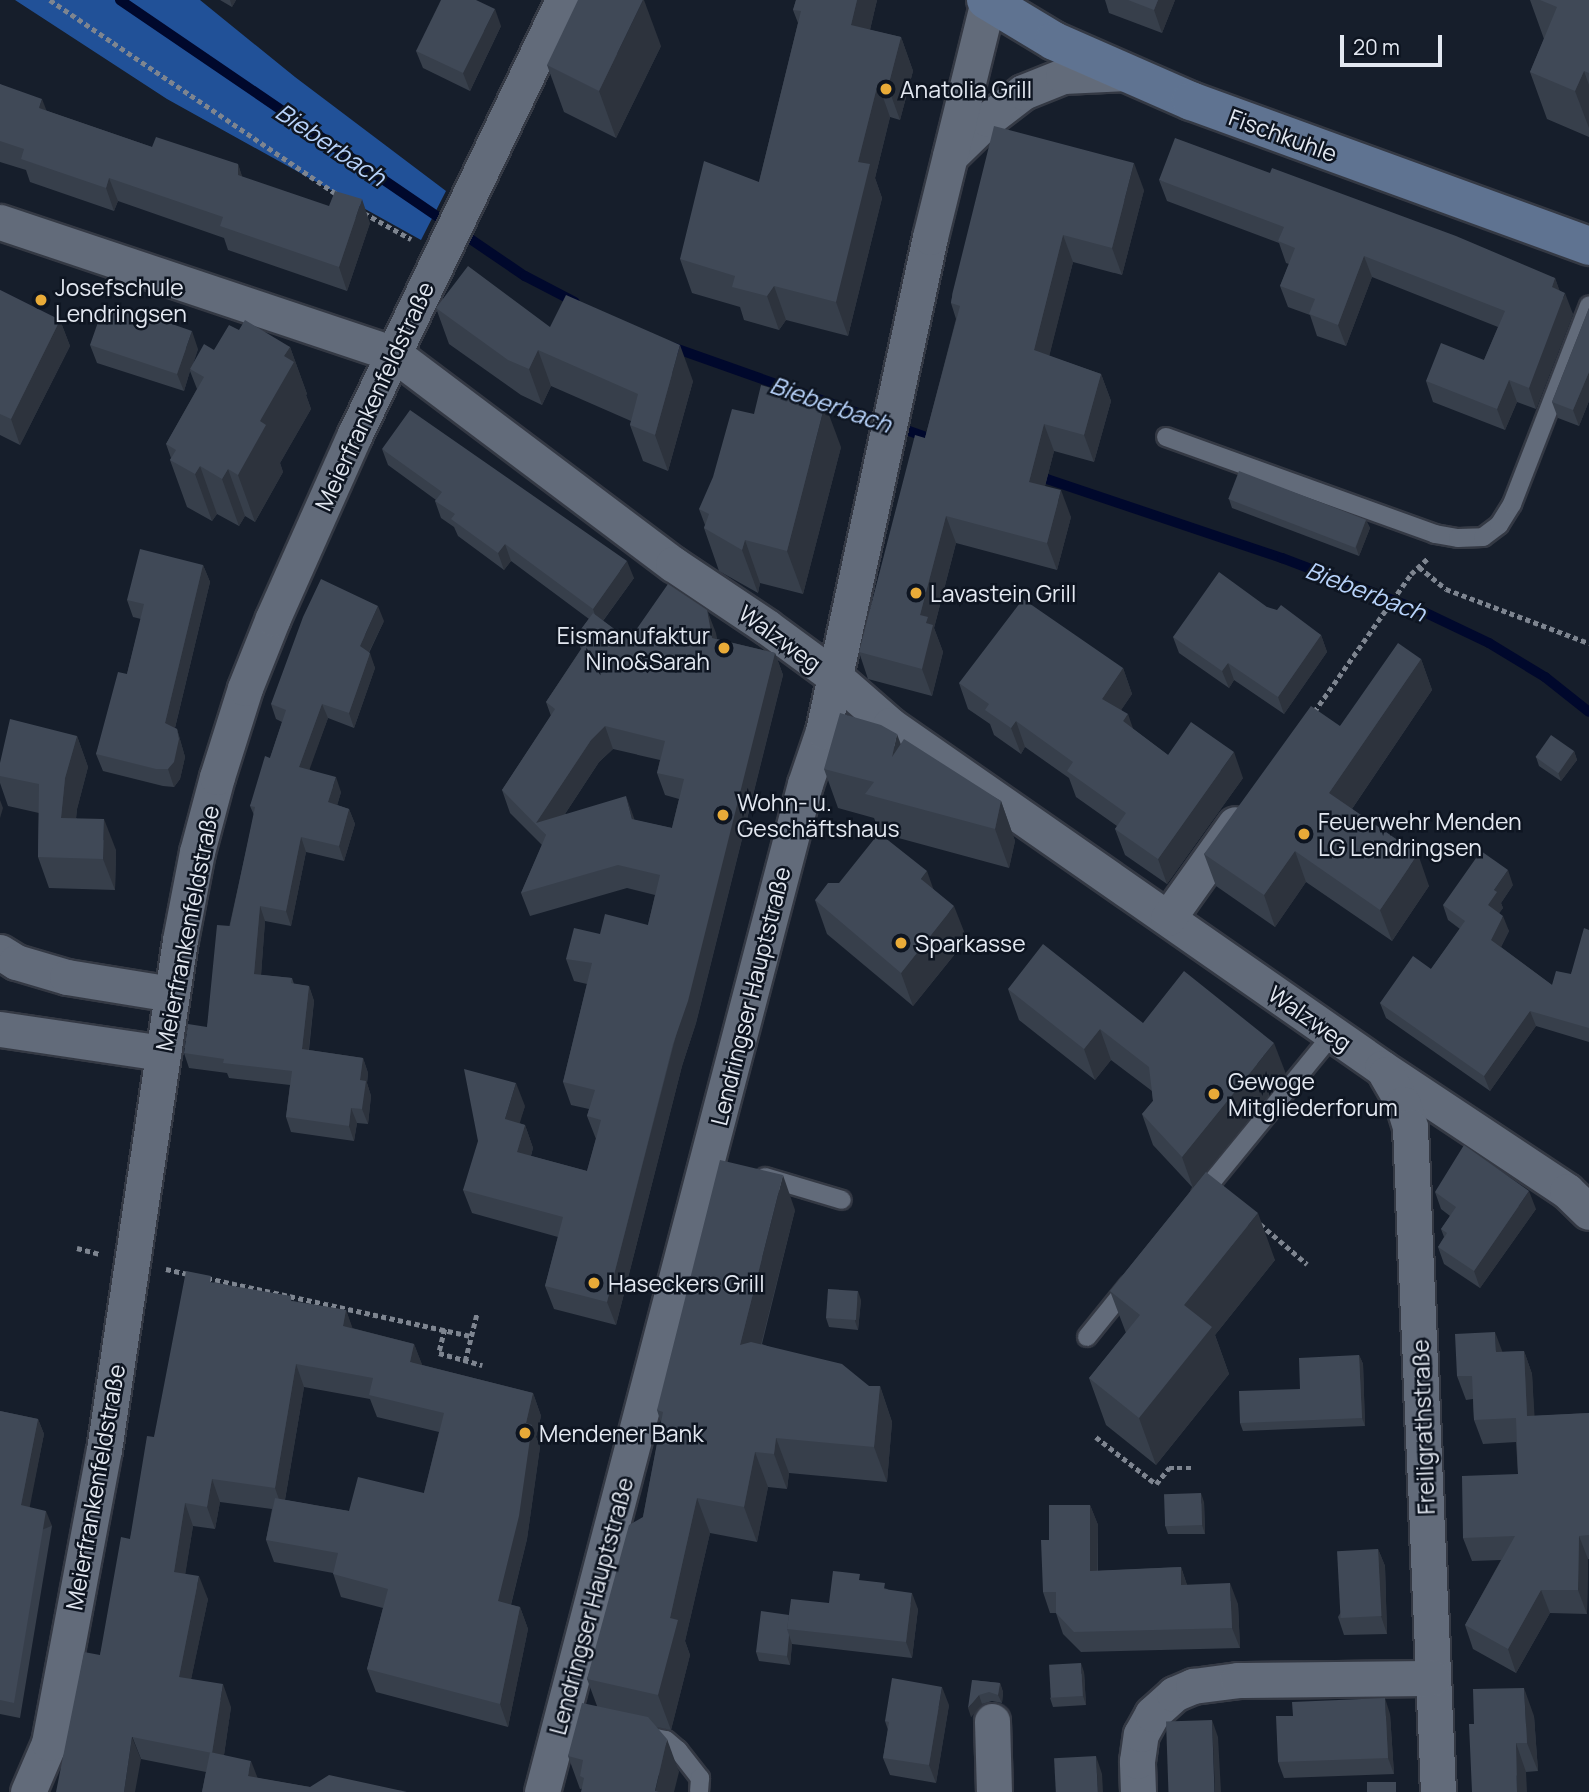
<!DOCTYPE html>
<meta charset="utf-8">
<style>
body{margin:0}
#map{position:relative;width:1589px;height:1792px;overflow:hidden;background:#161e2b;font-family:Manrope,sans-serif}
div>[style]{position:absolute}
[style*='--x']{left:calc(var(--x)*1px);top:calc(var(--y)*1px);width:calc(var(--w)*1px);rotate:calc(var(--a)*1deg)}
.forest>*{inset:0;background:#215198}
.stream>*{height:10px;margin:-5px;padding:0 5px;transform-origin:5px;border-radius:5px;background:#00082c}
.path>*{height:4.5px;margin-top:-2.25px;transform-origin:0;background:repeating-linear-gradient(90deg,#7e8590 0 5px,transparent 0 8.5px)}
.roads{filter:drop-shadow(2px 0 #343944) drop-shadow(-2px 0 #343944) drop-shadow(0 2px #343944) drop-shadow(0 -2px #343944)}
.lane>*{height:18px;margin:-9px;padding:0 9px;transform-origin:9px;border-radius:9px;background:#626b7a}
.street>*{height:35px;margin:-17.5px;padding:0 17.5px;transform-origin:17.5px;border-radius:17.5px;background:#626b7a}
.secondary>*{height:38px;margin:-19px;padding:0 19px;transform-origin:19px;border-radius:19px;background:#5f7391}
.wall>*{inset:0;background:#373f4b}
.shaded-wall>*{inset:0;background:#2d333d;transform-origin:0 0}
.building>*{inset:0;background:#404957;transform-origin:0 0}
.dots>*{width:19px;height:19px;translate:-50% -50%;box-sizing:border-box;border:4px solid #0e1521;border-radius:50%}
span{translate:-50% -50%;white-space:nowrap;text-align:center;line-height:1.15;-webkit-text-stroke:5px #0e1521;paint-order:stroke}
.poi-label{font-size:23px;color:#e3e8f1}
.left{translate:0 -50%;text-align:left}
.right{translate:-100% -50%;text-align:right}
.street-label{font-size:23px;color:#e3e8f1}
.water-label{font-size:24px;color:#b8d3fb;font-style:italic}
.scale{position:absolute;left:1340px;top:35px;width:102px;height:32px;box-sizing:border-box;border:4px solid #e3e8f1;border-top:0;padding-left:9px;font-size:21px;line-height:24px;white-space:nowrap;color:#e3e8f1;-webkit-text-stroke:5px #0e1521;paint-order:stroke}
</style>
<div id="map">
<div class="forest">
<div style="clip-path:polygon(15px 0,200px 0,295px 77px,446px 191px,421px 240px,167px 99px)"></div>
</div>
<div class="stream">
<div style="--x:120;--y:0;--w:490;--a:34.3"></div>
<div style="--x:525;--y:276;--w:56;--a:27.5"></div>
<div style="--x:669;--y:346;--w:284;--a:19.5"></div>
<div style="--x:1035;--y:475;--w:261;--a:18.6"></div>
<div style="--x:1282;--y:558;--w:152;--a:20.8"></div>
<div style="--x:1424;--y:612;--w:72;--a:25.5"></div>
<div style="--x:1489;--y:643;--w:66;--a:31.3"></div>
<div style="--x:1545;--y:677;--w:56;--a:38.5"></div>
</div>
<div class="path">
<div style="--x:50;--y:0;--w:346;--a:34.1"></div>
<div style="--x:364;--y:213;--w:54;--a:29"></div>
<div style="--x:1419;--y:567;--w:35;--a:39"></div>
<div style="--x:1446;--y:589;--w:153;--a:20.7"></div>
<div style="--x:1314;--y:712;--w:169;--a:-54.9"></div>
<div style="--x:1411;--y:574;--w:22;--a:-43"></div>
<div style="--x:1260;--y:1224;--w:62;--a:40.4"></div>
<div style="--x:77;--y:1248;--w:24;--a:15"></div>
<div style="--x:166;--y:1269;--w:23;--a:13"></div>
<div style="--x:207;--y:1278;--w:270;--a:12.4"></div>
<div style="--x:445;--y:1329;--w:25;--a:104"></div>
<div style="--x:439;--y:1353;--w:45;--a:15.6"></div>
<div style="--x:465;--y:1361;--w:49;--a:-76"></div>
<div style="--x:1096;--y:1437;--w:76;--a:38.1"></div>
<div style="--x:1156;--y:1484;--w:21;--a:-51"></div>
<div style="--x:1169;--y:1468;--w:23;--a:0"></div>
</div>
<div class="roads">
<div class="lane">
<div style="--x:1166;--y:437;--w:286;--a:19.8"></div>
<div style="--x:1435;--y:534;--w:23;--a:10"></div>
<div style="--x:1458;--y:538;--w:25;--a:-2"></div>
<div style="--x:1483;--y:537;--w:20;--a:-37"></div>
<div style="--x:1499;--y:525;--w:25;--a:-58"></div>
<div style="--x:1512;--y:504;--w:213;--a:-68.8"></div>
<div style="--x:765;--y:1177;--w:80;--a:16.6"></div>
<div style="--x:1201;--y:1195;--w:208;--a:-50.7"></div>
<div style="--x:1087;--y:1337;--w:67;--a:-51.1"></div>
<div style="--x:647;--y:1736;--w:19;--a:12"></div>
<div style="--x:666;--y:1740;--w:16;--a:40"></div>
<div style="--x:678;--y:1750;--w:36;--a:52"></div>
<div style="--x:700;--y:1778;--w:13;--a:94"></div>
</div>
<div class="street">
<div style="--x:950;--y:156;--w:53;--a:-44.2"></div>
<div style="--x:988;--y:119;--w:44;--a:-37.6"></div>
<div style="--x:1023;--y:92;--w:43;--a:-21.8"></div>
<div style="--x:1063;--y:76;--w:64;--a:-2.7"></div>
<div style="--x:0;--y:222;--w:416;--a:18.5"></div>
<div style="--x:394;--y:354;--w:349;--a:37"></div>
<div style="--x:673;--y:564;--w:113;--a:33.8"></div>
<div style="--x:767;--y:627;--w:84;--a:36.3"></div>
<div style="--x:835;--y:677;--w:73;--a:41.1"></div>
<div style="--x:890;--y:725;--w:600;--a:34.88"></div>
<div style="--x:1382;--y:1068;--w:222;--a:33.6"></div>
<div style="--x:1567;--y:1191;--w:30;--a:44"></div>
<div style="--x:1168;--y:918;--w:115;--a:-54.5"></div>
<div style="--x:0;--y:952;--w:19;--a:32"></div>
<div style="--x:16;--y:962;--w:53;--a:16.4"></div>
<div style="--x:67;--y:977;--w:106;--a:9.2"></div>
<div style="--x:0;--y:1029;--w:165;--a:8.4"></div>
<div style="--x:1386;--y:1074;--w:34;--a:60"></div>
<div style="--x:1403;--y:1104;--w:24;--a:73"></div>
<div style="--x:1410;--y:1127;--w:666;--a:87.59"></div>
<div style="--x:992;--y:1721;--w:71;--a:88.4"></div>
<div style="--x:28;--y:1792;--w:53;--a:-66.8"></div>
<div style="--x:49;--y:1743;--w:298;--a:-79.4"></div>
<div style="--x:104;--y:1450;--w:516;--a:-81.52"></div>
<div style="--x:180;--y:940;--w:90;--a:-79.1"></div>
<div style="--x:197;--y:852;--w:78;--a:-75.1"></div>
<div style="--x:217;--y:777;--w:93;--a:-72.5"></div>
<div style="--x:245;--y:688;--w:75;--a:-68.2"></div>
<div style="--x:273;--y:618;--w:201;--a:-66"></div>
<div style="--x:355;--y:434;--w:481;--a:-64.4"></div>
<div style="--x:542;--y:1792;--w:1042;--a:-75.38"></div>
<div style="--x:805;--y:784;--w:56;--a:-71.2"></div>
<div style="--x:823;--y:731;--w:505;--a:-77.78"></div>
<div style="--x:930;--y:237;--w:244;--a:-76.2"></div>
<div style="--x:1138;--y:1792;--w:31;--a:-92"></div>
<div style="--x:1137;--y:1761;--w:27;--a:-82"></div>
<div style="--x:1141;--y:1734;--w:23;--a:-61"></div>
<div style="--x:1152;--y:1714;--w:30;--a:-42"></div>
<div style="--x:1174;--y:1694;--w:21;--a:-23"></div>
<div style="--x:1193;--y:1686;--w:45;--a:-7.6"></div>
<div style="--x:1238;--y:1680;--w:195;--a:-0.6"></div>
</div>
<div class="secondary">
<div style="--x:986;--y:0;--w:79;--a:31.1"></div>
<div style="--x:1054;--y:41;--w:150;--a:23.7"></div>
<div style="--x:1191;--y:101;--w:424;--a:20"></div>
</div>
</div>
<div class="wall">
<div style="clip-path:polygon(220px 0,236px 0,232px 7px)"></div>
<div style="clip-path:polygon(796px 0,877px 0,870px 30px,901px 37px,913px 71px,900px 120px,890px 117px,875px 178px,882px 198px,848px 336px,786px 320px,779px 330px,744px 320px,740px 307px,692px 293px,680px 259px,759px 182px,798px 23px,793px 10px)"></div>
<div style="clip-path:polygon(1105px 0,1175px 0,1162px 33px,1109px 13px)"></div>
<div style="clip-path:polygon(1530px 0,1589px 0,1589px 137px,1547px 119px,1530px 72px,1544px 39px)"></div>
<div style="clip-path:polygon(501px 26px,470px 91px,423px 68px,416px 51px)"></div>
<div style="clip-path:polygon(661px 46px,616px 138px,564px 112px,547px 65px)"></div>
<div style="clip-path:polygon(0 84px,47px 111px,152px 147px,238px 164px,242px 177px,370px 223px,347px 291px,228px 250px,224px 238px,118px 201px,114px 211px,30px 182px,26px 170px,0 162px)"></div>
<div style="clip-path:polygon(1159px 180px,1555px 278px,1559px 290px,1573px 314px,1536px 409px,1517px 402px,1505px 430px,1433px 402px,1426px 381px,1484px 360px,1498px 327px,1372px 277px,1346px 346px,1317px 336px,1310px 315px,1288px 307px,1280px 286px,1289px 264px,1286px 263px,1279px 243px,1167px 201px)"></div>
<div style="clip-path:polygon(1144px 190px,1122px 275px,1073px 262px,1049px 356px,1101px 374px,1111px 401px,1094px 462px,1054px 451px,1045px 486px,1071px 517px,1057px 570px,956px 543px,934px 628px,943px 652px,932px 696px,868px 679px,859px 652px,925px 438px,956px 319px,951px 303px,953px 291px)"></div>
<div style="clip-path:polygon(0 290px,60px 320px,70px 346px,20px 445px,0 435px)"></div>
<div style="clip-path:polygon(436px 308px,550px 327px,693px 381px,668px 471px,643px 461px,630px 425px,631px 421px,551px 386px,542px 405px,521px 395px,449px 344px)"></div>
<div style="clip-path:polygon(1589px 308px,1589px 401px,1579px 426px,1558px 418px,1552px 402px)"></div>
<div style="clip-path:polygon(239px 330px,290px 347px,307px 394px,306px 395px,311px 409px,280px 463px,283px 472px,255px 522px,245px 516px,239px 526px,217px 514px,212px 521px,187px 507px,170px 460px,171px 458px,166px 444px,197px 389px,190px 371px,184px 391px,97px 363px,90px 345px,198px 349px,193px 364px,214px 350px)"></div>
<div style="clip-path:polygon(841px 447px,803px 594px,760px 583px,758px 593px,719px 571px,704px 528px,705px 525px,699px 509px)"></div>
<div style="clip-path:polygon(evenodd,382px 449px,634px 578px,603px 621px,629px 640px,707px 610px,717px 639px,775px 653px,783px 675px,696px 1023px,682px 1066px,616px 1325px,554px 1309px,545px 1286px,558px 1237px,472px 1213px,463px 1190px,525px 1106px,519px 1123px,525px 1125px,533px 1148px,531px 1156px,587px 1171px,596px 1139px,587px 1116px,589px 1109px,571px 1105px,563px 1082px,587px 984px,574px 981px,566px 959px,600px 934px,648px 925px,655px 895px,627px 888px,530px 916px,521px 893px,542px 845px,510px 813px,502px 790px,551px 716px,546px 702px,581px 649px,576px 636px,589px 619px,511px 561px,504px 570px,458px 536px,454px 527px,441px 518px,435px 501px,436px 500px,388px 465px,382px 449px,613px 749px,660px 760px,657px 773px,665px 795px,679px 799px,672px 828px,634px 820px,565px 814px,599px 762px,613px 749px)"></div>
<div style="clip-path:polygon(1229px 499px,1366px 520px,1370px 528px,1359px 556px,1232px 508px)"></div>
<div style="clip-path:polygon(203px 565px,210px 582px,175px 728px,177px 729px,185px 757px,180px 779px,174px 787px,163px 786px,103px 771px,96px 754px,127px 674px,141px 619px,133px 617px,127px 600px)"></div>
<div style="clip-path:polygon(1267px 607px,1321px 635px,1327px 652px,1284px 714px,1234px 680px,1229px 688px,1179px 653px,1173px 637px)"></div>
<div style="clip-path:polygon(384px 621px,369px 653px,375px 668px,354px 728px,328px 718px,309px 769px,341px 792px,337px 805px,349px 809px,355px 824px,344px 861px,306px 852px,291px 926px,265px 921px,261px 975px,292px 978px,294px 984px,309px 986px,314px 1001px,309px 1050px,363px 1058px,368px 1073px,367px 1083px,371px 1096px,368px 1124px,357px 1123px,354px 1141px,291px 1132px,286px 1117px,290px 1085px,229px 1078px,227px 1073px,189px 1068px,184px 1053px,207px 1027px,254px 815px,250px 806px,270px 758px,282px 722px,276px 719px,271px 704px)"></div>
<div style="clip-path:polygon(1421px 659px,1432px 690px,1352px 809px,1429px 886px,1392px 941px,1306px 882px,1275px 927px,1216px 886px,1204px 854px,1340px 726px)"></div>
<div style="clip-path:polygon(1123px 668px,1132px 694px,1121px 710px,1133px 729px,1168px 755px,1243px 778px,1167px 884px,1125px 855px,1115px 829px,1117px 826px,1076px 797px,1069px 778px,1025px 747px,1021px 754px,994px 735px,990px 724px,968px 709px,959px 683px)"></div>
<div style="clip-path:polygon(77px 736px,88px 767px,77px 809px,76px 818px,116px 850px,115px 890px,49px 888px,38px 857px,39px 813px,8px 806px,0 783px,0 763px)"></div>
<div style="clip-path:polygon(901px 744px,1001px 801px,1015px 841px,1009px 868px,880px 833px,874px 818px,838px 808px,824px 769px)"></div>
<div style="clip-path:polygon(1574px 751px,1577px 760px,1561px 781px,1539px 766px,1536px 757px)"></div>
<div style="clip-path:polygon(1513px 885px,1501px 903px,1503px 908px,1499px 913px,1509px 931px,1501px 947px,1552px 985px,1571px 974px,1589px 930px,1589px 1042px,1536px 1026px,1490px 1091px,1386px 1018px,1380px 1003px,1431px 969px,1460px 929px,1448px 920px,1443px 905px)"></div>
<div style="clip-path:polygon(933px 889px,967px 939px,913px 1006px,827px 934px,815px 900px)"></div>
<div style="clip-path:polygon(1008px 989px,1143px 1023px,1286px 1074px,1206px 1172px,1275px 1260px,1215px 1335px,1229px 1374px,1156px 1465px,1106px 1425px,1089px 1378px,1126px 1333px,1110px 1291px,1193px 1188px,1153px 1145px,1142px 1114px,1153px 1101px,1152px 1091px,1111px 1060px,1095px 1080px,1019px 1020px)"></div>
<div style="clip-path:polygon(1435px 1192px,1536px 1209px,1480px 1288px,1444px 1264px,1438px 1247px,1444px 1237px,1441px 1229px,1450px 1216px,1441px 1209px)"></div>
<div style="clip-path:polygon(795px 1210px,762px 1344px,869px 1386px,880px 1386px,892px 1422px,887px 1482px,789px 1473px,787px 1489px,768px 1487px,757px 1542px,710px 1533px,685px 1641px,690px 1655px,671px 1730px,657px 1727px,679px 1772px,580px 1789px,568px 1756px,597px 1706px,587px 1679px,643px 1517px,661px 1423px,657px 1410px)"></div>
<div style="clip-path:polygon(evenodd,214px 1282px,293px 1301px,346px 1310px,352px 1328px,414px 1344px,422px 1365px,533px 1393px,541px 1416px,536px 1437px,540px 1447px,527px 1539px,511px 1605px,520px 1607px,528px 1629px,508px 1727px,376px 1692px,367px 1669px,383px 1608px,341px 1597px,333px 1573px,274px 1562px,266px 1540px,272px 1509px,220px 1502px,215px 1529px,193px 1526px,185px 1574px,208px 1599px,191px 1679px,231px 1707px,224px 1755px,257px 1778px,310px 1787px,407px 1791px,202px 1792px,206px 1772px,141px 1759px,100px 1655px,130px 1539px,154px 1437px,214px 1282px,304px 1387px,370px 1399px,377px 1417px,439px 1432px,424px 1493px,349px 1511px,285px 1500px,304px 1387px)"></div>
<div style="clip-path:polygon(861px 1300px,858px 1330px,829px 1327px,826px 1318px)"></div>
<div style="clip-path:polygon(1524px 1351px,1532px 1374px,1534px 1416px,1589px 1413px,1589px 1559px,1588px 1559px,1587px 1614px,1550px 1613px,1516px 1673px,1473px 1649px,1465px 1625px,1501px 1560px,1472px 1561px,1463px 1538px,1518px 1474px,1516px 1442px,1483px 1444px,1474px 1420px,1473px 1399px,1466px 1400px,1457px 1376px,1502px 1352px)"></div>
<div style="clip-path:polygon(1359px 1355px,1363px 1364px,1365px 1426px,1243px 1431px,1240px 1423px)"></div>
<div style="clip-path:polygon(0 1411px,38px 1419px,44px 1434px,29px 1507px,52px 1526px,20px 1718px,0 1714px)"></div>
<div style="clip-path:polygon(1204px 1502px,1205px 1534px,1168px 1534px,1165px 1525px)"></div>
<div style="clip-path:polygon(1090px 1505px,1098px 1525px,1098px 1571px,1181px 1567px,1187px 1585px,1238px 1604px,1240px 1648px,1081px 1652px,1063px 1634px,1056px 1613px,1050px 1613px,1043px 1592px,1049px 1540px)"></div>
<div style="clip-path:polygon(1378px 1549px,1385px 1566px,1387px 1634px,1344px 1635px,1338px 1617px)"></div>
<div style="clip-path:polygon(862px 1581px,887px 1589px,918px 1609px,912px 1658px,792px 1644px,790px 1665px,759px 1661px,756px 1652px,789px 1615px,829px 1603px)"></div>
<div style="clip-path:polygon(1084px 1672px,1086px 1705px,1053px 1707px,1050px 1698px)"></div>
<div style="clip-path:polygon(972px 1680px,1000px 1683px,1003px 1692px,1002px 1703px,992px 1701px,982px 1704px,971px 1717px)"></div>
<div style="clip-path:polygon(949px 1705px,936px 1783px,890px 1775px,883px 1758px,888px 1730px,885px 1721px)"></div>
<div style="clip-path:polygon(1390px 1714px,1394px 1774px,1284px 1778px,1278px 1762px)"></div>
<div style="clip-path:polygon(1534px 1716px,1538px 1771px,1526px 1772px,1472px 1792px)"></div>
</div>
<div class="shaded-wall">
<div style="clip-path:polygon(230px 0,236px 0,232px 7px)"></div>
<div style="clip-path:polygon(643px 0,644px 0,661px 46px,616px 138px,599px 91px)"></div>
<div style="clip-path:polygon(857px 0,877px 0,863px 59px,851px 25px)"></div>
<div style="clip-path:polygon(1158px 0,1175px 0,1162px 33px,1154px 10px)"></div>
<div style="clip-path:polygon(495px 9px,501px 26px,470px 91px,463px 73px)"></div>
<div style="clip-path:polygon(901px 37px,913px 71px,900px 120px,888px 87px)"></div>
<div style="clip-path:polygon(1584px 71px,1589px 85px,1589px 128px,1575px 91px)"></div>
<div style="clip-path:polygon(878px 83px,890px 117px,875px 178px,882px 198px,848px 336px,836px 302px,858px 162px)"></div>
<div style="clip-path:polygon(42px 99px,51px 122px,39px 108px)"></div>
<div style="clip-path:polygon(1134px 163px,1144px 190px,1122px 275px,1112px 248px)"></div>
<div style="clip-path:polygon(238px 164px,246px 188px,238px 175px)"></div>
<div style="clip-path:polygon(109px 178px,118px 201px,114px 211px,106px 188px)"></div>
<div style="clip-path:polygon(362px 199px,370px 223px,347px 291px,339px 267px)"></div>
<div style="clip-path:polygon(1063px 235px,1073px 262px,1044px 377px,1034px 350px)"></div>
<div style="clip-path:polygon(1364px 256px,1372px 277px,1346px 346px,1338px 325px)"></div>
<div style="clip-path:polygon(1555px 278px,1563px 300px,1565px 293px,1573px 314px,1536px 409px,1529px 388px,1552px 287px)"></div>
<div style="clip-path:polygon(774px 286px,786px 320px,779px 330px,767px 296px)"></div>
<div style="clip-path:polygon(60px 320px,70px 346px,20px 445px,11px 419px)"></div>
<div style="clip-path:polygon(192px 331px,198px 349px,191px 370px,190px 369px,190px 371px,184px 391px,177px 374px)"></div>
<div style="clip-path:polygon(680px 345px,693px 381px,668px 471px,655px 435px)"></div>
<div style="clip-path:polygon(290px 347px,307px 394px,306px 395px,311px 409px,280px 463px,283px 472px,255px 522px,238px 475px,260px 421px,284px 356px)"></div>
<div style="clip-path:polygon(538px 350px,551px 386px,542px 405px,529px 369px)"></div>
<div style="clip-path:polygon(1589px 372px,1589px 401px,1579px 426px,1573px 410px)"></div>
<div style="clip-path:polygon(1101px 374px,1111px 401px,1094px 462px,1084px 435px)"></div>
<div style="clip-path:polygon(1509px 380px,1517px 402px,1505px 430px,1497px 409px)"></div>
<div style="clip-path:polygon(825px 404px,841px 447px,803px 594px,787px 551px)"></div>
<div style="clip-path:polygon(1044px 424px,1054px 451px,1039px 509px,1029px 482px)"></div>
<div style="clip-path:polygon(200px 466px,217px 514px,212px 521px,195px 474px)"></div>
<div style="clip-path:polygon(228px 469px,245px 516px,239px 526px,222px 479px)"></div>
<div style="clip-path:polygon(1061px 490px,1071px 517px,1057px 570px,1047px 543px)"></div>
<div style="clip-path:polygon(946px 516px,956px 543px,934px 628px,943px 652px,932px 696px,922px 669px,920px 615px)"></div>
<div style="clip-path:polygon(1366px 520px,1370px 528px,1359px 556px,1356px 547px)"></div>
<div style="clip-path:polygon(745px 540px,760px 583px,758px 593px,742px 550px)"></div>
<div style="clip-path:polygon(505px 544px,511px 561px,504px 570px,498px 553px)"></div>
<div style="clip-path:polygon(627px 561px,634px 578px,599px 626px,593px 609px)"></div>
<div style="clip-path:polygon(203px 565px,210px 582px,172px 740px,165px 723px)"></div>
<div style="clip-path:polygon(378px 606px,384px 621px,365px 660px,360px 646px)"></div>
<div style="clip-path:polygon(707px 610px,716px 633px,721px 661px,712px 638px)"></div>
<div style="clip-path:polygon(1321px 635px,1327px 652px,1284px 714px,1278px 697px)"></div>
<div style="clip-path:polygon(370px 653px,375px 668px,354px 728px,349px 713px)"></div>
<div style="clip-path:polygon(775px 653px,783px 675px,696px 1023px,682px 1066px,616px 1325px,607px 1302px)"></div>
<div style="clip-path:polygon(1421px 659px,1432px 690px,1341px 825px,1329px 793px)"></div>
<div style="clip-path:polygon(1228px 663px,1234px 680px,1229px 688px,1222px 671px)"></div>
<div style="clip-path:polygon(1123px 668px,1132px 694px,1111px 725px,1102px 699px)"></div>
<div style="clip-path:polygon(322px 704px,328px 718px,305px 782px,299px 767px)"></div>
<div style="clip-path:polygon(1128px 714px,1137px 740px,1123px 721px)"></div>
<div style="clip-path:polygon(1016px 721px,1025px 747px,1021px 754px,1011px 728px)"></div>
<div style="clip-path:polygon(605px 726px,613px 749px,599px 762px,548px 840px,546px 835px,536px 823px,591px 740px)"></div>
<div style="clip-path:polygon(177px 729px,185px 757px,180px 779px,174px 787px,168px 769px)"></div>
<div style="clip-path:polygon(897px 734px,912px 774px,892px 757px)"></div>
<div style="clip-path:polygon(77px 736px,88px 767px,77px 809px,73px 849px,61px 818px,65px 778px)"></div>
<div style="clip-path:polygon(1574px 751px,1577px 760px,1561px 781px,1558px 772px)"></div>
<div style="clip-path:polygon(1234px 752px,1243px 778px,1167px 884px,1158px 859px)"></div>
<div style="clip-path:polygon(336px 777px,341px 792px,334px 817px,328px 802px)"></div>
<div style="clip-path:polygon(626px 796px,634px 818px,640px 842px,632px 819px)"></div>
<div style="clip-path:polygon(0 800px,3px 808px,0 818px)"></div>
<div style="clip-path:polygon(1001px 801px,1015px 841px,1009px 868px,995px 829px)"></div>
<div style="clip-path:polygon(349px 809px,355px 824px,344px 861px,339px 846px)"></div>
<div style="clip-path:polygon(104px 819px,116px 850px,115px 890px,103px 859px)"></div>
<div style="clip-path:polygon(301px 837px,306px 852px,291px 926px,286px 911px)"></div>
<div style="clip-path:polygon(1295px 851px,1306px 882px,1275px 927px,1264px 895px)"></div>
<div style="clip-path:polygon(1418px 854px,1429px 886px,1392px 941px,1380px 910px)"></div>
<div style="clip-path:polygon(1508px 870px,1513px 885px,1501px 903px,1503px 908px,1494px 920px,1488px 905px,1494px 890px)"></div>
<div style="clip-path:polygon(927px 871px,939px 905px,921px 879px)"></div>
<div style="clip-path:polygon(260px 906px,265px 921px,260px 989px,254px 974px)"></div>
<div style="clip-path:polygon(954px 906px,967px 939px,913px 1006px,901px 973px)"></div>
<div style="clip-path:polygon(1503px 916px,1509px 931px,1497px 955px,1491px 940px)"></div>
<div style="clip-path:polygon(309px 986px,314px 1001px,307px 1064px,302px 1049px)"></div>
<div style="clip-path:polygon(1530px 1011px,1536px 1026px,1490px 1091px,1484px 1076px)"></div>
<div style="clip-path:polygon(1100px 1029px,1111px 1060px,1095px 1080px,1084px 1049px)"></div>
<div style="clip-path:polygon(1274px 1043px,1286px 1074px,1193px 1188px,1182px 1157px)"></div>
<div style="clip-path:polygon(363px 1058px,368px 1073px,367px 1083px,371px 1096px,368px 1124px,362px 1109px,360px 1080px)"></div>
<div style="clip-path:polygon(516px 1083px,525px 1106px,514px 1142px,505px 1119px)"></div>
<div style="clip-path:polygon(351px 1108px,357px 1123px,354px 1141px,349px 1126px)"></div>
<div style="clip-path:polygon(525px 1125px,533px 1148px,525px 1175px,517px 1152px)"></div>
<div style="clip-path:polygon(783px 1175px,795px 1210px,752px 1380px,740px 1345px)"></div>
<div style="clip-path:polygon(1529px 1191px,1536px 1209px,1480px 1288px,1474px 1271px)"></div>
<div style="clip-path:polygon(1258px 1213px,1275px 1260px,1215px 1335px,1229px 1374px,1156px 1465px,1139px 1418px,1184px 1305px)"></div>
<div style="clip-path:polygon(858px 1291px,861px 1300px,858px 1330px,855px 1321px)"></div>
<div style="clip-path:polygon(346px 1310px,354px 1332px,343px 1326px)"></div>
<div style="clip-path:polygon(1495px 1332px,1504px 1356px,1496px 1352px)"></div>
<div style="clip-path:polygon(414px 1344px,423px 1367px,410px 1362px)"></div>
<div style="clip-path:polygon(1524px 1351px,1532px 1374px,1536px 1440px,1527px 1416px)"></div>
<div style="clip-path:polygon(1359px 1355px,1363px 1364px,1365px 1426px,1362px 1418px)"></div>
<div style="clip-path:polygon(296px 1364px,304px 1387px,283px 1511px,275px 1488px)"></div>
<div style="clip-path:polygon(880px 1386px,892px 1422px,887px 1482px,874px 1447px)"></div>
<div style="clip-path:polygon(533px 1393px,541px 1416px,536px 1437px,540px 1447px,527px 1539px,506px 1624px,498px 1601px,526px 1423px)"></div>
<div style="clip-path:polygon(38px 1419px,44px 1434px,27px 1521px,21px 1505px)"></div>
<div style="clip-path:polygon(776px 1438px,789px 1473px,787px 1489px,774px 1454px)"></div>
<div style="clip-path:polygon(755px 1452px,768px 1487px,757px 1542px,744px 1507px)"></div>
<div style="clip-path:polygon(212px 1479px,220px 1502px,215px 1529px,207px 1507px)"></div>
<div style="clip-path:polygon(1201px 1493px,1204px 1502px,1205px 1534px,1202px 1525px)"></div>
<div style="clip-path:polygon(697px 1498px,710px 1533px,685px 1641px,690px 1655px,671px 1730px,658px 1695px,670px 1618px)"></div>
<div style="clip-path:polygon(185px 1503px,193px 1526px,182px 1595px,174px 1572px)"></div>
<div style="clip-path:polygon(1090px 1505px,1098px 1525px,1097px 1591px,1090px 1571px)"></div>
<div style="left:46px;top:1511px;width:16px;height:195px;rotate:68deg"></div>
<div style="clip-path:polygon(1579px 1536px,1588px 1559px,1587px 1614px,1578px 1590px)"></div>
<div style="clip-path:polygon(1378px 1549px,1385px 1566px,1387px 1634px,1381px 1616px)"></div>
<div style="clip-path:polygon(1181px 1567px,1188px 1588px,1181px 1585px)"></div>
<div style="clip-path:polygon(199px 1576px,208px 1599px,187px 1699px,179px 1677px)"></div>
<div style="clip-path:polygon(1230px 1583px,1238px 1604px,1240px 1648px,1232px 1628px)"></div>
<div style="clip-path:polygon(1541px 1590px,1550px 1613px,1516px 1673px,1508px 1649px)"></div>
<div style="clip-path:polygon(912px 1593px,918px 1609px,912px 1658px,906px 1642px)"></div>
<div style="clip-path:polygon(520px 1607px,528px 1629px,508px 1727px,500px 1704px)"></div>
<div style="clip-path:polygon(789px 1635px,792px 1644px,790px 1665px,787px 1656px)"></div>
<div style="clip-path:polygon(1081px 1663px,1084px 1672px,1086px 1705px,1083px 1696px)"></div>
<div style="clip-path:polygon(1000px 1683px,1003px 1692px,1002px 1703px,998px 1695px)"></div>
<div style="clip-path:polygon(223px 1684px,231px 1707px,221px 1775px,212px 1753px)"></div>
<div style="clip-path:polygon(942px 1687px,949px 1705px,936px 1783px,929px 1765px)"></div>
<div style="clip-path:polygon(1524px 1688px,1534px 1716px,1538px 1771px,1527px 1743px)"></div>
<div style="clip-path:polygon(979px 1695px,982px 1704px,971px 1717px,968px 1708px)"></div>
<div style="clip-path:polygon(1385px 1698px,1390px 1714px,1394px 1774px,1388px 1758px)"></div>
<div style="clip-path:polygon(1212px 1720px,1218px 1737px,1221px 1792px,1215px 1792px)"></div>
<div style="clip-path:polygon(132px 1737px,141px 1759px,135px 1792px,124px 1792px)"></div>
<div style="clip-path:polygon(667px 1739px,679px 1772px,674px 1792px,655px 1792px)"></div>
<div style="clip-path:polygon(1516px 1743px,1526px 1772px,1527px 1792px,1517px 1792px)"></div>
<div style="clip-path:polygon(1096px 1756px,1102px 1774px,1103px 1792px,1098px 1792px)"></div>
<div style="clip-path:polygon(251px 1761px,260px 1784px,248px 1776px)"></div>
</div>
<div class="building">
<div style="clip-path:polygon(441px 0,476px 0,495px 9px,463px 73px,416px 51px)"></div>
<div style="clip-path:polygon(578px 0,643px 0,599px 91px,547px 65px)"></div>
<div style="clip-path:polygon(796px 0,857px 0,851px 25px,901px 37px,888px 87px,878px 83px,858px 162px,870px 164px,836px 302px,774px 286px,767px 296px,732px 287px,735px 276px,680px 259px,704px 161px,759px 182px,801px 11px,793px 10px)"></div>
<div style="clip-path:polygon(1128px 0,1158px 0,1154px 10px)"></div>
<div style="clip-path:polygon(1540px 0,1589px 0,1589px 73px,1584px 71px,1575px 91px,1530px 72px,1557px 7px)"></div>
<div style="clip-path:polygon(0 84px,42px 99px,39px 108px,152px 147px,156px 137px,238px 164px,238px 175px,329px 206px,335px 191px,362px 199px,339px 267px,220px 226px,223px 217px,109px 178px,106px 188px,21px 159px,24px 149px,0 141px)"></div>
<div style="clip-path:polygon(994px 126px,1134px 163px,1112px 248px,1063px 235px,1034px 350px,1101px 374px,1084px 435px,1044px 424px,1029px 482px,1061px 490px,1047px 543px,946px 516px,920px 615px,928px 617px,926px 623px,933px 625px,922px 669px,859px 652px,915px 435px,925px 438px,960px 306px,951px 303px,953px 291px)"></div>
<div style="clip-path:polygon(1175px 138px,1270px 173px,1272px 168px,1456px 236px,1555px 278px,1552px 287px,1565px 293px,1529px 388px,1509px 380px,1497px 409px,1426px 381px,1441px 343px,1484px 360px,1505px 311px,1364px 256px,1338px 325px,1309px 314px,1315px 299px,1280px 286px,1295px 248px,1278px 241px,1284px 227px,1159px 180px)"></div>
<div style="clip-path:polygon(468px 266px,550px 327px,566px 295px,680px 345px,655px 435px,630px 425px,638px 394px,538px 350px,529px 369px,508px 360px,436px 308px)"></div>
<div style="clip-path:polygon(0 290px,60px 320px,11px 419px,0 414px)"></div>
<div style="clip-path:polygon(104px 305px,147px 319px,149px 316px,192px 331px,177px 374px,90px 345px)"></div>
<div style="clip-path:polygon(1589px 308px,1589px 372px,1573px 410px,1552px 402px)"></div>
<div style="clip-path:polygon(245px 320px,290px 347px,284px 356px,294px 362px,260px 421px,266px 425px,238px 475px,228px 469px,222px 479px,200px 466px,195px 474px,170px 460px,176px 450px,166px 444px,204px 377px,190px 369px,204px 344px,214px 350px,229px 325px,239px 330px)"></div>
<div style="clip-path:polygon(761px 385px,825px 404px,787px 551px,745px 540px,742px 550px,704px 528px,709px 514px,699px 509px,713px 477px,732px 409px,754px 414px)"></div>
<div style="clip-path:polygon(410px 410px,627px 561px,593px 609px,505px 544px,498px 553px,451px 519px,455px 514px,435px 501px,442px 492px,382px 449px)"></div>
<div style="left:1239px;top:471px;width:136px;height:30px;rotate:21deg"></div>
<div style="clip-path:polygon(140px 549px,203px 565px,165px 723px,177px 729px,179px 739px,174px 762px,168px 769px,156px 769px,96px 754px,118px 672px,127px 674px,144px 604px,127px 600px)"></div>
<div style="clip-path:polygon(1219px 572px,1267px 607px,1277px 610px,1281px 605px,1321px 635px,1278px 697px,1228px 663px,1222px 671px,1173px 637px)"></div>
<div style="clip-path:polygon(321px 579px,378px 606px,360px 646px,370px 653px,349px 713px,322px 704px,299px 767px,336px 777px,328px 802px,349px 809px,339px 846px,301px 837px,286px 911px,260px 906px,254px 974px,292px 978px,291px 983px,309px 986px,302px 1049px,363px 1058px,360px 1080px,366px 1081px,362px 1109px,351px 1108px,349px 1126px,286px 1117px,292px 1071px,223px 1063px,224px 1059px,184px 1053px,188px 1024px,207px 1027px,217px 925px,230px 926px,255px 807px,250px 806px,265px 756px,270px 758px,286px 710px,271px 704px,303px 617px)"></div>
<div style="clip-path:polygon(evenodd,668px 584px,707px 610px,712px 638px,775px 653px,688px 1001px,673px 1044px,607px 1302px,545px 1286px,563px 1217px,463px 1190px,478px 1141px,464px 1069px,516px 1083px,505px 1119px,525px 1125px,517px 1152px,587px 1171px,601px 1120px,587px 1116px,595px 1090px,563px 1082px,592px 963px,566px 959px,574px 928px,600px 934px,605px 914px,648px 925px,660px 875px,618px 865px,521px 893px,546px 835px,502px 790px,555px 709px,546px 702px,586px 642px,576px 636px,593px 613px,629px 640px,668px 584px,605px 726px,665px 741px,657px 773px,684px 779px,672px 828px,632px 819px,626px 796px,536px 823px,591px 740px,605px 726px)"></div>
<div style="clip-path:polygon(1023px 599px,1123px 668px,1102px 699px,1128px 714px,1123px 721px,1168px 755px,1191px 722px,1234px 752px,1158px 859px,1115px 829px,1126px 813px,1067px 771px,1073px 762px,1016px 721px,1011px 728px,985px 710px,989px 704px,959px 683px)"></div>
<div style="clip-path:polygon(1398px 643px,1421px 659px,1329px 793px,1418px 854px,1380px 910px,1295px 851px,1264px 895px,1204px 854px,1311px 706px,1340px 726px)"></div>
<div style="clip-path:polygon(840px 713px,881px 725px,897px 734px,892px 757px,904px 739px,1001px 801px,995px 829px,865px 794px,874px 782px,824px 769px)"></div>
<div style="clip-path:polygon(10px 719px,77px 736px,65px 778px,61px 818px,104px 819px,103px 859px,38px 857px,39px 784px,0 776px,0 763px)"></div>
<div style="left:1551px;top:735px;width:28px;height:27px;rotate:35deg"></div>
<div style="clip-path:polygon(879px 833px,927px 871px,921px 879px,954px 906px,901px 973px,815px 900px,828px 883px,839px 883px)"></div>
<div style="clip-path:polygon(1481px 851px,1508px 870px,1494px 890px,1497px 892px,1488px 905px,1503px 916px,1491px 940px,1552px 985px,1556px 971px,1571px 974px,1584px 928px,1589px 930px,1589px 1028px,1530px 1011px,1484px 1076px,1380px 1003px,1413px 956px,1431px 969px,1465px 921px,1443px 905px)"></div>
<div style="clip-path:polygon(1043px 944px,1143px 1023px,1184px 971px,1274px 1043px,1182px 1157px,1142px 1114px,1153px 1101px,1149px 1067px,1100px 1029px,1084px 1049px,1008px 989px)"></div>
<div style="clip-path:polygon(1464px 1145px,1529px 1191px,1474px 1271px,1438px 1247px,1447px 1233px,1441px 1229px,1456px 1207px,1435px 1192px)"></div>
<div style="clip-path:polygon(720px 1160px,783px 1175px,740px 1345px,751px 1342px,842px 1364px,869px 1386px,880px 1386px,874px 1447px,776px 1438px,774px 1454px,755px 1452px,744px 1507px,697px 1498px,670px 1618px,678px 1620px,658px 1695px,587px 1679px,629px 1525px,643px 1517px,663px 1412px,657px 1410px)"></div>
<div style="clip-path:polygon(1206px 1172px,1258px 1213px,1184px 1305px,1212px 1327px,1139px 1418px,1089px 1378px,1140px 1315px,1110px 1291px)"></div>
<div style="clip-path:polygon(186px 1271px,211px 1276px,210px 1282px,291px 1296px,291px 1301px,346px 1310px,343px 1326px,414px 1344px,410px 1362px,533px 1393px,526px 1423px,532px 1425px,519px 1516px,498px 1601px,520px 1607px,500px 1704px,367px 1669px,388px 1589px,333px 1574px,338px 1553px,266px 1540px,275px 1498px,349px 1511px,358px 1477px,424px 1493px,444px 1413px,369px 1395px,373px 1378px,296px 1364px,275px 1488px,212px 1479px,207px 1507px,185px 1503px,174px 1572px,199px 1576px,179px 1677px,223px 1684px,212px 1753px,132px 1737px,124px 1792px,56px 1792px,84px 1652px,100px 1655px,121px 1537px,130px 1539px,147px 1436px,154px 1437px)"></div>
<div style="left:828px;top:1289px;width:30px;height:29px;rotate:4deg"></div>
<div style="clip-path:polygon(1495px 1332px,1496px 1352px,1524px 1351px,1527px 1416px,1589px 1413px,1589px 1535px,1579px 1536px,1578px 1590px,1541px 1590px,1508px 1649px,1465px 1625px,1515px 1536px,1463px 1538px,1462px 1476px,1518px 1474px,1516px 1418px,1474px 1420px,1472px 1376px,1457px 1376px,1455px 1334px)"></div>
<div style="clip-path:polygon(1359px 1355px,1362px 1418px,1240px 1423px,1239px 1391px,1300px 1389px,1299px 1358px)"></div>
<div style="clip-path:polygon(0 1411px,38px 1419px,21px 1505px,46px 1511px,14px 1703px,0 1700px)"></div>
<div style="left:1201px;top:1493px;width:32px;height:37px;rotate:88deg"></div>
<div style="clip-path:polygon(1049px 1505px,1090px 1505px,1090px 1571px,1181px 1567px,1181px 1585px,1230px 1583px,1232px 1628px,1074px 1632px,1056px 1613px,1056px 1592px,1043px 1592px,1041px 1540px,1049px 1540px)"></div>
<div style="left:1378px;top:1549px;width:67px;height:41px;rotate:87deg"></div>
<div style="clip-path:polygon(833px 1571px,860px 1574px,859px 1580px,885px 1583px,884px 1589px,912px 1593px,906px 1642px,787px 1629px,791px 1599px,829px 1603px)"></div>
<div style="clip-path:polygon(761px 1611px,789px 1615px,787px 1629px,789px 1635px,787px 1656px,756px 1652px)"></div>
<div style="left:1081px;top:1663px;width:33px;height:32px;rotate:87deg"></div>
<div style="clip-path:polygon(892px 1678px,942px 1687px,929px 1765px,883px 1758px,889px 1722px,885px 1721px)"></div>
<div style="clip-path:polygon(972px 1680px,1000px 1683px,998px 1695px,989px 1692px,979px 1695px,968px 1708px)"></div>
<div style="clip-path:polygon(1524px 1688px,1527px 1743px,1516px 1743px,1517px 1792px,1472px 1792px,1469px 1724px,1474px 1724px,1473px 1689px)"></div>
<div style="clip-path:polygon(1385px 1698px,1388px 1758px,1278px 1762px,1276px 1716px,1293px 1716px,1292px 1702px)"></div>
<div style="clip-path:polygon(582px 1703px,648px 1717px,667px 1739px,655px 1791px,659px 1792px,581px 1792px,584px 1778px,580px 1776px,583px 1760px,568px 1756px)"></div>
<div style="left:1212px;top:1720px;width:72px;height:46px;rotate:88deg"></div>
<div style="clip-path:polygon(210px 1752px,251px 1761px,248px 1776px,310px 1787px,329px 1775px,407px 1792px,202px 1792px)"></div>
<div style="left:1096px;top:1756px;width:36px;height:42px;rotate:87deg"></div>
<div style="left:1396px;top:1782px;width:10px;height:29px;rotate:90deg"></div>
</div>
<div class="dots">
<div style="left:886px;top:89px;background:#e9ab38"></div>
<div style="left:41px;top:300px;background:#e9ab38"></div>
<div style="left:916px;top:593px;background:#e9ab38"></div>
<div style="left:724px;top:648px;background:#e9ab38"></div>
<div style="left:723px;top:815px;background:#e9ab38"></div>
<div style="left:1304px;top:834px;background:#e9ab38"></div>
<div style="left:901px;top:943px;background:#e9ab38"></div>
<div style="left:1214px;top:1094px;background:#e9ab38"></div>
<div style="left:594px;top:1283px;background:#e9ab38"></div>
<div style="left:525px;top:1433px;background:#e9ab38"></div>
</div>
<div class="poi-label">
<span class="left" style="left:900px;top:89px">Anatolia Grill</span>
<span class="left" style="left:55px;top:300px">Josefschule<br>Lendringsen</span>
<span class="left" style="left:930px;top:593px">Lavastein Grill</span>
<span class="right" style="left:710px;top:648px">Eismanufaktur<br>Nino&amp;Sarah</span>
<span class="left" style="left:737px;top:815px">Wohn- u.<br>Geschäftshaus</span>
<span class="left" style="left:1318px;top:834px">Feuerwehr Menden<br>LG Lendringsen</span>
<span class="left" style="left:915px;top:943px">Sparkasse</span>
<span class="left" style="left:1228px;top:1094px">Gewoge<br>Mitgliederforum</span>
<span class="left" style="left:608px;top:1283px">Haseckers Grill</span>
<span class="left" style="left:539px;top:1433px">Mendener Bank</span>
</div>
<div class="street-label">
<span style="left:1283px;top:135px;rotate:20deg">Fischkuhle</span>
<span style="left:374px;top:396px;rotate:-65deg">Meierfrankenfeldstraße</span>
<span style="left:780px;top:638px;rotate:36deg">Walzweg</span>
<span style="left:187px;top:928px;rotate:-79deg">Meierfrankenfeldstraße</span>
<span style="left:750px;top:996px;rotate:-76deg">Lendringser Hauptstraße</span>
<span style="left:1310px;top:1018px;rotate:35deg">Walzweg</span>
<span style="left:1423px;top:1427px;rotate:-92deg">Freiligrathstraße</span>
<span style="left:95px;top:1487px;rotate:-80deg">Meierfrankenfeldstraße</span>
<span style="left:591px;top:1606px;rotate:-75deg">Lendringser Hauptstraße</span>
</div>
<div class="water-label">
<span style="left:331px;top:144px;rotate:34deg">Bieberbach</span>
<span style="left:831px;top:404px;rotate:19deg">Bieberbach</span>
<span style="left:1366px;top:591px;rotate:21deg">Bieberbach</span>
</div>
<div class="scale">20 m</div>
</div>
